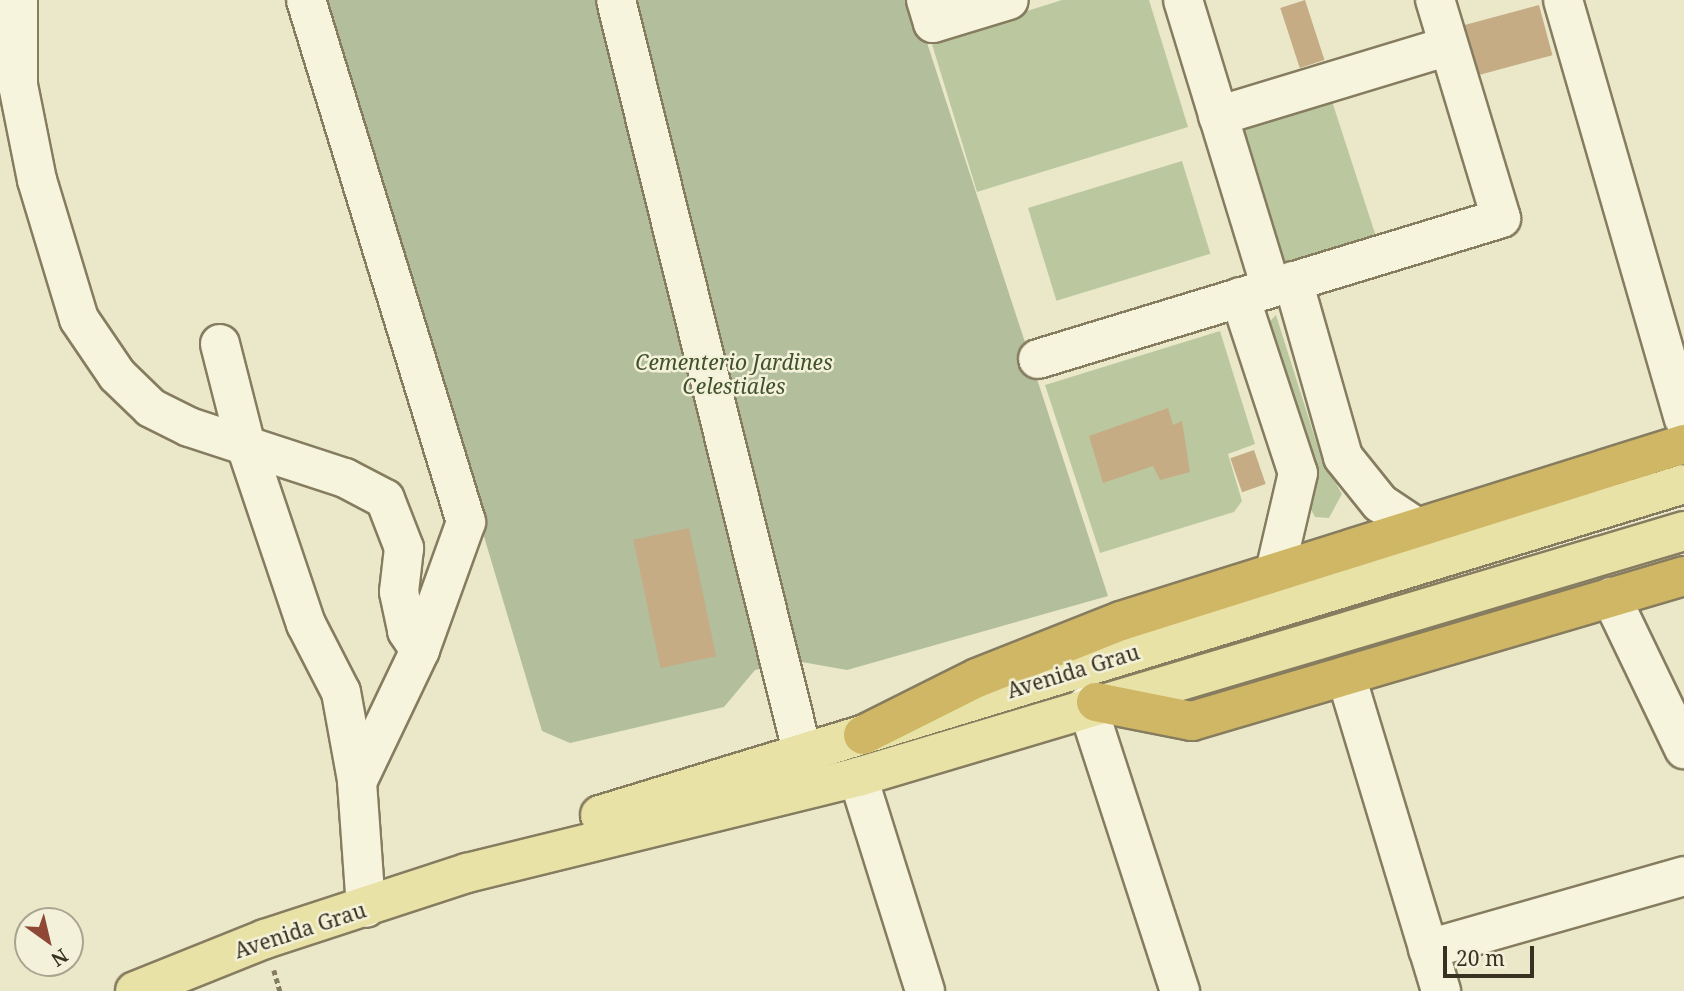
<!DOCTYPE html>
<style>
body{margin:0}
#map{position:relative;width:1684px;height:991px;overflow:hidden;background:#ebe8ca;font-family:"Noto Serif",serif}
div>[style]{position:absolute}
[style*='--x']{left:calc(var(--x)*1px);top:calc(var(--y)*1px);width:calc(var(--w)*1px);rotate:calc(var(--a)*1deg)}
.green>*{inset:0;background:#bbc89f;transform-origin:0 0}
.cemetery>*{inset:0;background:#b3be9d}
.building>*{inset:0;background:#c5ac84;transform-origin:0 0}
.path>*{height:4.5px;margin-top:-2.25px;transform-origin:0;background:repeating-linear-gradient(90deg,#867c60 0 5px,transparent 0 8.5px)}
.roads{filter:drop-shadow(2px 0 #867c60) drop-shadow(-2px 0 #867c60) drop-shadow(0 2px #867c60) drop-shadow(0 -2px #867c60)}
.minor>*{height:38px;margin:-19px;padding:0 19px;transform-origin:19px;border-radius:19px;background:#f6f4dd}
.major>*{height:38px;margin:-19px;padding:0 19px;transform-origin:19px;border-radius:19px;background:#e9e2a7}
.highway>*{height:38px;margin:-19px;padding:0 19px;transform-origin:19px;border-radius:19px;background:#d0b765}
span{translate:-50% -50%;white-space:nowrap;text-align:center;line-height:1.15;-webkit-text-stroke:5px #f3f1d9;paint-order:stroke}
.park-label{font-size:21px;color:#40522b;font-style:italic}
.street-label{font-size:21px;color:#383122}
.north{position:absolute;left:14px;top:907px;width:70px;height:70px;box-sizing:border-box;background:#f3f1d9;border:2px solid #a8a490;border-radius:50%;rotate:146deg;font-size:19px;font-weight:700;line-height:28px;text-align:center;color:#383122}
.north::after{content:'';display:block;margin:auto;width:24px;height:32px;background:#8f4836;clip-path:polygon(50% 0,100% 100%,50% 72%,0 100%)}
.scale{position:absolute;left:1443px;top:946px;width:91px;height:32px;box-sizing:border-box;border:4px solid #383122;border-top:0;padding-left:9px;font-size:21px;line-height:24px;white-space:nowrap;color:#383122;-webkit-text-stroke:5px #f3f1d9;paint-order:stroke}
</style>
<div id="map">
<div class="green">
<div style="clip-path:polygon(1062px 0,1149px 0,1188px 127px,977px 192px,931px 41px)"></div>
<div style="left:1329px;top:92px;width:151px;height:100px;rotate:72deg"></div>
<div style="left:1182px;top:161px;width:97px;height:161px;rotate:73deg"></div>
<div style="clip-path:polygon(1276px 315px,1321px 457px,1342px 494px,1329px 518px,1315px 517px,1309px 506px,1267px 324px)"></div>
<div style="clip-path:polygon(1220px 331px,1255px 444px,1228px 454px,1242px 501px,1234px 512px,1100px 553px,1045px 385px)"></div>
</div>
<div class="cemetery">
<div style="clip-path:polygon(324px 0,913px 0,1108px 596px,847px 670px,796px 661px,755px 670px,724px 707px,570px 743px,542px 731px)"></div>
</div>
<div class="building">
<div style="left:1305px;top:0;width:63px;height:26px;rotate:72deg"></div>
<div style="left:1539px;top:5px;width:52px;height:77px;rotate:75deg"></div>
<div style="clip-path:polygon(1168px 408px,1173px 425px,1182px 421px,1190px 472px,1160px 480px,1153px 466px,1103px 483px,1089px 436px)"></div>
<div style="left:1254px;top:450px;width:36px;height:25px;rotate:71deg"></div>
<div style="left:689px;top:528px;width:131px;height:57px;rotate:78deg"></div>
</div>
<div class="path">
<div style="--x:274;--y:970;--w:22;--a:74"></div>
</div>
<div class="roads">
<div class="minor">
<div style="--x:18;--y:0;--w:85;--a:90"></div>
<div style="--x:18;--y:85;--w:97;--a:78.7"></div>
<div style="--x:37;--y:180;--w:145;--a:73.2"></div>
<div style="--x:79;--y:319;--w:68;--a:55.8"></div>
<div style="--x:117;--y:375;--w:47;--a:44.1"></div>
<div style="--x:151;--y:408;--w:42;--a:26.6"></div>
<div style="--x:189;--y:427;--w:164;--a:18.1"></div>
<div style="--x:345;--y:478;--w:45;--a:27.7"></div>
<div style="--x:385;--y:499;--w:53;--a:68.8"></div>
<div style="--x:404;--y:548;--w:44;--a:96.5"></div>
<div style="--x:399;--y:592;--w:40;--a:78"></div>
<div style="--x:407;--y:631;--w:23;--a:56"></div>
<div style="--x:306;--y:0;--w:546;--a:72.96"></div>
<div style="--x:466;--y:522;--w:136;--a:109.8"></div>
<div style="--x:420;--y:650;--w:146;--a:115.5"></div>
<div style="--x:357;--y:782;--w:126;--a:85.9"></div>
<div style="--x:616;--y:0;--w:778;--a:76.09"></div>
<div style="--x:926;--y:0;--w:24;--a:73"></div>
<div style="--x:933;--y:23;--w:79;--a:-16.8"></div>
<div style="--x:1183;--y:0;--w:301;--a:73"></div>
<div style="--x:1563;--y:0;--w:436;--a:73.9"></div>
<div style="--x:1218;--y:116;--w:240;--a:-16.9"></div>
<div style="--x:1293;--y:281;--w:183;--a:74.1"></div>
<div style="--x:1343;--y:457;--w:59;--a:51.2"></div>
<div style="--x:1380;--y:503;--w:47;--a:33.7"></div>
<div style="--x:1240;--y:297;--w:185;--a:71.8"></div>
<div style="--x:1298;--y:473;--w:102;--a:103.1"></div>
<div style="--x:220;--y:344;--w:105;--a:75.7"></div>
<div style="--x:246;--y:446;--w:188;--a:71.4"></div>
<div style="--x:306;--y:624;--w:76;--a:62.8"></div>
<div style="--x:341;--y:692;--w:89;--a:79.7"></div>
<div style="--x:1038;--y:359;--w:484;--a:-16.9"></div>
<div style="--x:1501;--y:218;--w:228;--a:-106.8"></div>
<div style="--x:1611;--y:597;--w:169;--a:64.3"></div>
<div style="--x:1346;--y:676;--w:329;--a:73.2"></div>
<div style="--x:1087;--y:705;--w:301;--a:72"></div>
<div style="--x:858;--y:777;--w:224;--a:72.6"></div>
<div style="--x:1428;--y:949;--w:266;--a:-15.9"></div>
</div>
<div class="major">
<div style="--x:600;--y:815;--w:1133;--a:-16.98"></div>
<div style="--x:135;--y:991;--w:140;--a:-21.8"></div>
<div style="--x:265;--y:939;--w:213;--a:-18.1"></div>
<div style="--x:467;--y:873;--w:403;--a:-13.8"></div>
<div style="--x:858;--y:777;--w:862;--a:-16.58"></div>
</div>
<div class="highway">
<div style="--x:1096;--y:702;--w:98;--a:11.2"></div>
<div style="--x:1192;--y:721;--w:513;--a:-16.42"></div>
<div style="--x:863;--y:735;--w:127;--a:-26.6"></div>
<div style="--x:977;--y:678;--w:155;--a:-21.6"></div>
<div style="--x:1121;--y:621;--w:590;--a:-17.45"></div>
</div>
</div>
<div class="park-label">
<span style="left:734px;top:374px">Cementerio Jardines<br>Celestiales</span>
</div>
<div class="street-label">
<span style="left:1073px;top:671px;rotate:-17deg">Avenida Grau</span>
<span style="left:300px;top:930px;rotate:-18deg">Avenida Grau</span>
</div>
<div class="north">N</div>
<div class="scale">20 m</div>
</div>
